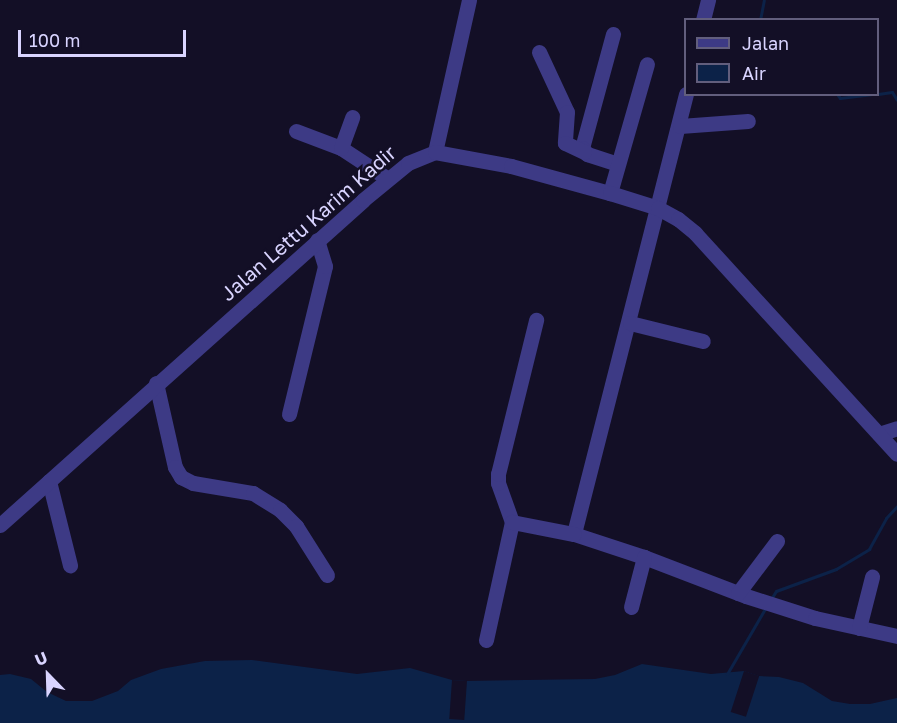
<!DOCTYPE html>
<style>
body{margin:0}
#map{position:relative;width:897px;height:723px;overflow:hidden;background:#130f26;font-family:"Golos Text",sans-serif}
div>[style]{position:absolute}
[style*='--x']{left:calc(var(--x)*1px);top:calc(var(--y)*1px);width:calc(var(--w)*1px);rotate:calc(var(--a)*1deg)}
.water>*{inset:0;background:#0c2248}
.pier>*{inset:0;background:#130f26;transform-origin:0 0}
.stream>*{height:3px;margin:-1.5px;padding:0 1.5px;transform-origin:1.5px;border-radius:1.5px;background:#0c2248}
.minor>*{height:15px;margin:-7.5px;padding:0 7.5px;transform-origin:7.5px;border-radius:7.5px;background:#3d3a85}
span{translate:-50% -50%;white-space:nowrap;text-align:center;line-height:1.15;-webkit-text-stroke:5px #130f26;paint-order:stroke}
.street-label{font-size:20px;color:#d9d4ff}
.legend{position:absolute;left:684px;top:18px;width:195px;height:78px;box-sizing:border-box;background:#130f26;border:2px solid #625e7d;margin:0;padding:8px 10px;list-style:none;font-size:18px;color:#d9d4ff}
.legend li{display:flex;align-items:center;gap:12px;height:30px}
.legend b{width:30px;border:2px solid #625e7d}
.north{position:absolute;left:18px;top:645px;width:60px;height:60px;-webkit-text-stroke:4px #130f26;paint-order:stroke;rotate:337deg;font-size:16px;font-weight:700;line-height:24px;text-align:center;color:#d9d4ff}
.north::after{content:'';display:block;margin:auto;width:21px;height:27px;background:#d9d4ff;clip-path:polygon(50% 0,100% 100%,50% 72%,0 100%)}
.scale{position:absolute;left:18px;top:30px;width:168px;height:27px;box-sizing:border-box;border:3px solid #d9d4ff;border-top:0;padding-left:8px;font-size:18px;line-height:21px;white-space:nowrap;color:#d9d4ff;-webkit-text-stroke:4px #130f26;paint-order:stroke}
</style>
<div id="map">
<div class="water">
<div style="clip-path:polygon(252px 660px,357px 674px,410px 668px,452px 680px,467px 681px,595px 679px,615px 675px,642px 664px,711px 674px,744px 671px,759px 676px,779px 677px,803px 683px,832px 701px,850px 704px,870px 704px,897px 698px,897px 723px,0 723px,0 675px,10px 674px,31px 679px,47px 692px,66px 701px,92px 701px,118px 691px,131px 680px,161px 669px,205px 661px)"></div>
</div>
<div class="pier">
<div style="left:744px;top:671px;width:16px;height:43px;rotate:18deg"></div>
<div style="left:452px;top:680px;width:15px;height:39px;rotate:4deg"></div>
</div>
<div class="stream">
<div style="--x:760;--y:20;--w:20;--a:-79"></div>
<div style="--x:837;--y:94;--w:5;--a:53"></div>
<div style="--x:840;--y:98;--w:31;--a:-7"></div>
<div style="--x:878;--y:94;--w:14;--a:-8"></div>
<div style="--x:892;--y:92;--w:9;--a:58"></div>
<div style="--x:771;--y:599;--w:9;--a:-58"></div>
<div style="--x:776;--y:591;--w:64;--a:-20.1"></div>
<div style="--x:836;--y:569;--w:39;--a:-31"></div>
<div style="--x:869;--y:549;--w:35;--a:-61"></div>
<div style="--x:886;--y:518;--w:16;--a:-47"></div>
<div style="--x:727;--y:674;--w:78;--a:-59.8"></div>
</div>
<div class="minor">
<div style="--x:703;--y:20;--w:21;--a:-76"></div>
<div style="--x:613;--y:34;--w:118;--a:105.2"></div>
<div style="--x:582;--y:148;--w:8;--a:50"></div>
<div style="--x:587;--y:154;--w:32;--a:18"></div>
<div style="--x:539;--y:52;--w:66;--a:65"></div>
<div style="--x:567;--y:112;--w:31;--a:94"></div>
<div style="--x:565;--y:143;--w:21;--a:25"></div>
<div style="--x:686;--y:94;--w:454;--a:104.3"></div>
<div style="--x:574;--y:534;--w:74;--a:18.2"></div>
<div style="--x:644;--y:557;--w:109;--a:20.9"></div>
<div style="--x:746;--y:596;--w:72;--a:17.7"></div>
<div style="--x:815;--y:618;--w:84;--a:12.4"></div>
<div style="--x:680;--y:126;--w:68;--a:-4.2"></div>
<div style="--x:296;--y:131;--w:48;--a:20.7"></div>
<div style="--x:341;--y:148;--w:56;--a:33.4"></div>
<div style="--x:341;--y:148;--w:33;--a:-70"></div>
<div style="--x:435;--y:152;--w:156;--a:-77.4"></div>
<div style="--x:610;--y:193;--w:134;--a:-74"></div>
<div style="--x:630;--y:323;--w:75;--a:13.9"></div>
<div style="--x:156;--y:383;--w:86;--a:77.3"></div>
<div style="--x:175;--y:467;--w:12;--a:59"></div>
<div style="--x:181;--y:477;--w:13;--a:27"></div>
<div style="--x:193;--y:483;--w:61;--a:9.5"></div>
<div style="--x:253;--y:493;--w:32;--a:32"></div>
<div style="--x:280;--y:510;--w:23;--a:45"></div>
<div style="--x:296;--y:526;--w:58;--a:57.7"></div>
<div style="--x:289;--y:414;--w:152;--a:-76.3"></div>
<div style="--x:325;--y:266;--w:27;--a:-107"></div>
<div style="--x:879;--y:434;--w:19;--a:-18"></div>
<div style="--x:49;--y:481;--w:87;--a:76"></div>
<div style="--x:512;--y:522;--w:41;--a:-109.7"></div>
<div style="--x:498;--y:483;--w:9;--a:-90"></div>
<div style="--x:498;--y:474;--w:159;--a:-76.1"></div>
<div style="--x:0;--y:525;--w:487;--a:-41.8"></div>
<div style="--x:363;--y:200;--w:58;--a:-39.4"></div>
<div style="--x:408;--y:163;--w:29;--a:-22"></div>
<div style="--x:435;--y:152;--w:77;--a:10.4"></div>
<div style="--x:511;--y:166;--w:103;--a:15.3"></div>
<div style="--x:610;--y:193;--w:50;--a:17.4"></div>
<div style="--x:658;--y:208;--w:23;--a:29"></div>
<div style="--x:678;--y:219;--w:22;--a:39"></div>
<div style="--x:695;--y:233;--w:299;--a:47.6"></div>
<div style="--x:738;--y:593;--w:65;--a:-53.1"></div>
<div style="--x:631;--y:607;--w:52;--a:-75.4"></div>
<div style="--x:859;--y:628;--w:53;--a:-75.7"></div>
<div style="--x:486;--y:640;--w:121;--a:-77.6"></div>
<div style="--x:512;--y:522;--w:63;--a:11"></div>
</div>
<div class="street-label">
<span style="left:308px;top:223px;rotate:-41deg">Jalan Lettu Karim Kadir</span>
</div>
<ul class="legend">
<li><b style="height:8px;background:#3d3a85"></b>Jalan</li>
<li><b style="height:16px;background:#0c2248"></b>Air</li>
</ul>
<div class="north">U</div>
<div class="scale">100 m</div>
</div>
